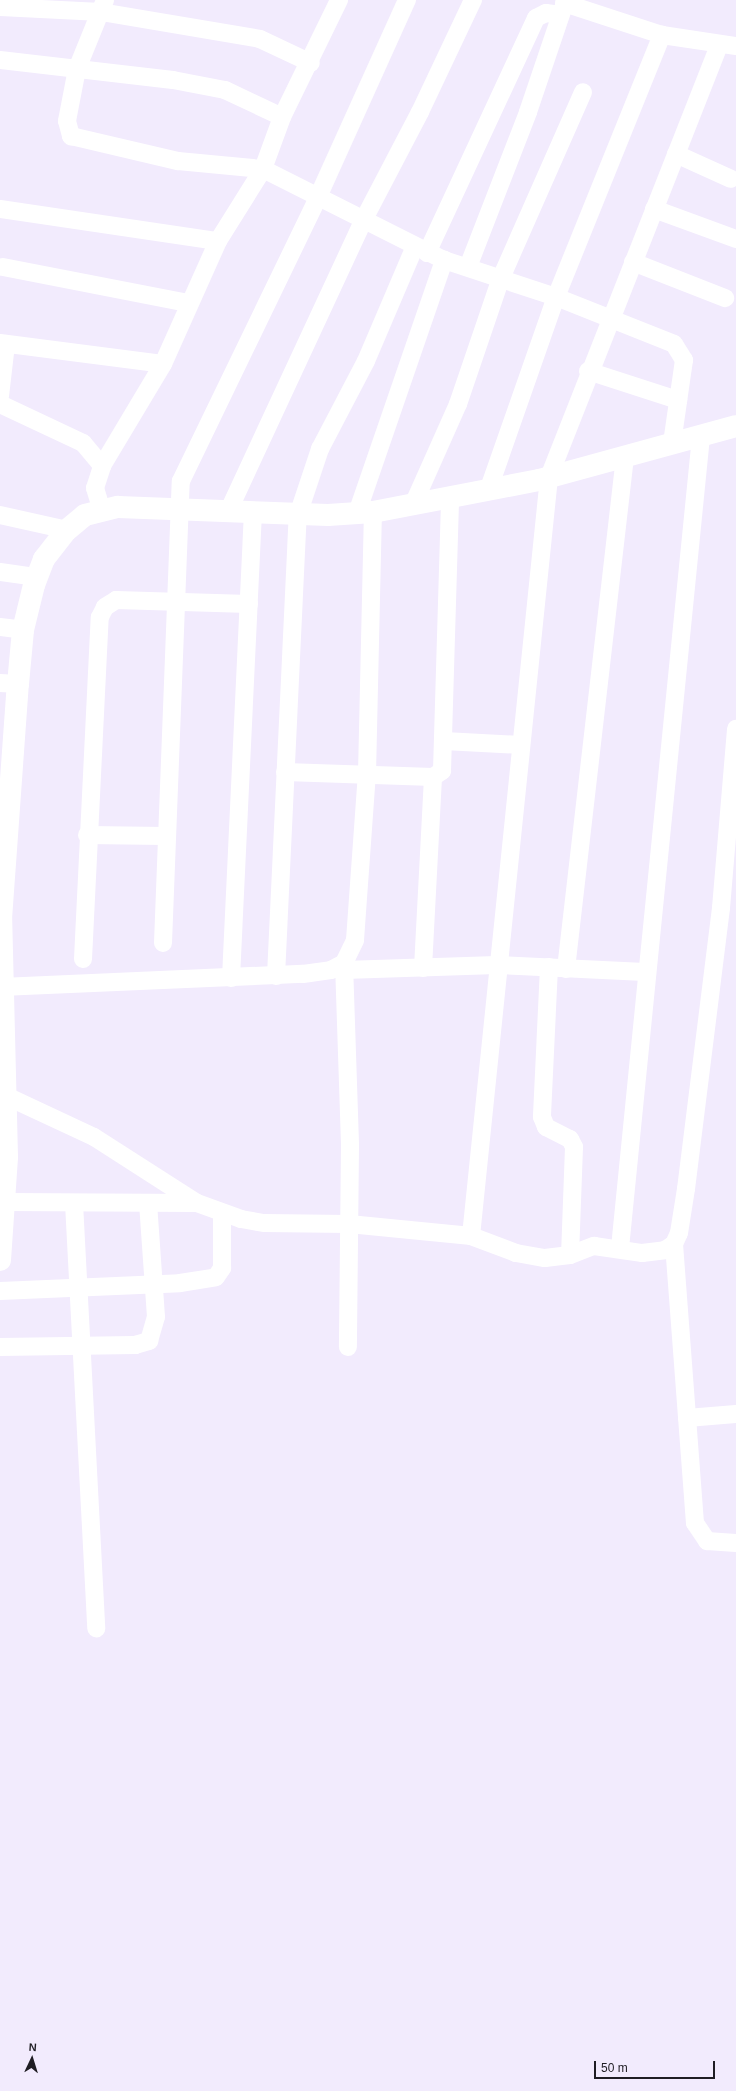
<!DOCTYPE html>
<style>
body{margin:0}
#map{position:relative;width:736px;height:2091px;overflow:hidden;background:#f2ebfd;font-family:Helvetica,sans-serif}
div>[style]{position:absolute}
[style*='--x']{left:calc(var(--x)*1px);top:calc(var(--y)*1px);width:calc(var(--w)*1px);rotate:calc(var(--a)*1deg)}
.minor>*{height:18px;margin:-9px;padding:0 9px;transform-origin:9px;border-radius:9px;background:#fff}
.secondary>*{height:22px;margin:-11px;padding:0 11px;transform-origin:11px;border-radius:11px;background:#fff}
span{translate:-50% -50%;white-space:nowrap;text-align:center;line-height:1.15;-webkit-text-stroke:3px #f2ebfd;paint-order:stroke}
.north{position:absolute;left:12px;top:2039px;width:40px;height:40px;-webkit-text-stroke:3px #f2ebfd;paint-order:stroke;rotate:4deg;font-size:11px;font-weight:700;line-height:16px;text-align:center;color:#1f1d23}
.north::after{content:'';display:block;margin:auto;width:14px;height:18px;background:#1f1d23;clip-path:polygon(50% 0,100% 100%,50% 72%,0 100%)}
.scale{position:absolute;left:594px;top:2061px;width:121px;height:18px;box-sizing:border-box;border:2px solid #1f1d23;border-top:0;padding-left:5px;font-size:12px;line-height:14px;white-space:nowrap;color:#1f1d23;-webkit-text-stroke:3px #f2ebfd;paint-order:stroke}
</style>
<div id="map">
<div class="minor">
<div style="--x:105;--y:0;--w:74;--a:112.1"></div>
<div style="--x:77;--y:69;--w:53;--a:100.9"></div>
<div style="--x:67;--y:121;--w:16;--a:75"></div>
<div style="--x:71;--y:136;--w:110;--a:13.2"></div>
<div style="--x:178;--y:161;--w:85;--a:5.4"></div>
<div style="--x:263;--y:169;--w:203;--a:26.7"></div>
<div style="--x:444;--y:260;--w:118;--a:18.3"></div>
<div style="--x:556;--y:297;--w:127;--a:21.7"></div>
<div style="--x:674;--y:344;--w:19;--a:58"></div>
<div style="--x:684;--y:360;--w:84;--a:98.2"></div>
<div style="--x:564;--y:3;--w:103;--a:18.1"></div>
<div style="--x:662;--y:35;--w:75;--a:8.5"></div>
<div style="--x:0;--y:7;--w:101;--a:2.8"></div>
<div style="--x:101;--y:12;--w:161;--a:9.6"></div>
<div style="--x:260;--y:39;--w:56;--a:25.2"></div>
<div style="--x:0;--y:60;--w:174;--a:6.6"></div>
<div style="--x:173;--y:80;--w:53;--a:10.9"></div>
<div style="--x:225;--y:90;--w:63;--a:25.3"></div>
<div style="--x:676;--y:154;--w:60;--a:24.4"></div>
<div style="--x:0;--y:209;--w:220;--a:8.4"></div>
<div style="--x:654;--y:209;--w:87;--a:20.1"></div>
<div style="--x:427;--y:253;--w:259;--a:-65.1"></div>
<div style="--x:536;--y:18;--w:11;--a:-27"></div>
<div style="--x:546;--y:13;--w:14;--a:8"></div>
<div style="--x:633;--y:262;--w:99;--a:21.4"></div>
<div style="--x:3;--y:267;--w:189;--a:11"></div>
<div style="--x:468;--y:267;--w:166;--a:-68.8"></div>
<div style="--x:528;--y:112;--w:118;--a:-71.3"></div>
<div style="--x:0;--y:343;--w:164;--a:7.3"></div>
<div style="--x:588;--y:371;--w:95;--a:17.9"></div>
<div style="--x:0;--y:396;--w:52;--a:-83.4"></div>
<div style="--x:0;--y:404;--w:92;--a:25.2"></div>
<div style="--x:83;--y:443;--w:30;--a:50"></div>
<div style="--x:488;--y:491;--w:206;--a:-70.7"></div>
<div style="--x:556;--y:297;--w:283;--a:-68"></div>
<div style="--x:413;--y:505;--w:111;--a:-66"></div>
<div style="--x:458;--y:404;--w:133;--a:-71.2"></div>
<div style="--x:501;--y:278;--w:203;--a:-66.2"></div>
<div style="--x:102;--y:511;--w:24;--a:-107"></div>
<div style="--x:95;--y:488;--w:23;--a:-72"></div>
<div style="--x:102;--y:466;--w:119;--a:-59.1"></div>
<div style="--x:163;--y:364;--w:135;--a:-65.9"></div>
<div style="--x:218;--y:241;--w:85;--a:-58"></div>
<div style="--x:263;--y:169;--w:55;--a:-69.9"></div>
<div style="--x:282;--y:117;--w:130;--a:-64"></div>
<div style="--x:228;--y:512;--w:321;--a:-65.1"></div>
<div style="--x:363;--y:221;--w:123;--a:-62.4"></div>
<div style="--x:420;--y:112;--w:124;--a:-64.7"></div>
<div style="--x:357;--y:513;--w:268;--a:-71"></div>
<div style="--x:0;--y:515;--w:69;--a:12.6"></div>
<div style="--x:0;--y:572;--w:37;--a:8"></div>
<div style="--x:0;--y:627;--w:23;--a:7"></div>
<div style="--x:0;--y:683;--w:18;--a:3"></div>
<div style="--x:444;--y:741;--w:76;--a:3"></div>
<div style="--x:285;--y:772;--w:148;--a:1.9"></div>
<div style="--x:87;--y:835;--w:78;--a:0.7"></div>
<div style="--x:163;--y:943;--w:462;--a:-87.8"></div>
<div style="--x:181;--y:481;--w:315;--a:-64.2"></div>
<div style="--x:318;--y:197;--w:216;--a:-65.7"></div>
<div style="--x:83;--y:959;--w:342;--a:-87.2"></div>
<div style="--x:100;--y:617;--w:11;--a:-63"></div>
<div style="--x:105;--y:607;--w:13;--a:-32"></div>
<div style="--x:116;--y:600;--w:133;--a:1.7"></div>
<div style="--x:344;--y:963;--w:183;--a:88.1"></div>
<div style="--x:350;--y:1146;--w:201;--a:90.6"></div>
<div style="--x:549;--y:967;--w:150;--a:92.7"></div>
<div style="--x:542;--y:1117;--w:11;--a:68"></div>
<div style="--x:546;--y:1127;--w:27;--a:27"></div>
<div style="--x:570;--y:1139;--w:9;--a:63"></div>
<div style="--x:574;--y:1147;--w:108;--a:92.1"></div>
<div style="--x:423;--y:968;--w:191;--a:-87"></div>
<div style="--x:433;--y:777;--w:11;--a:-34"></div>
<div style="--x:442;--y:771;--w:272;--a:-88.3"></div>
<div style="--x:566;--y:969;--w:515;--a:-83.43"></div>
<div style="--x:344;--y:970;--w:153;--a:-1.9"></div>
<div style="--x:497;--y:965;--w:148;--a:2.7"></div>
<div style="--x:276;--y:976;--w:462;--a:-87.3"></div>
<div style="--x:298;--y:515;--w:70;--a:-71.6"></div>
<div style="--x:320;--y:449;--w:99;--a:-62.4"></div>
<div style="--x:366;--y:361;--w:125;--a:-66.9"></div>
<div style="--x:231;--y:978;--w:466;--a:-87.3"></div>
<div style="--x:1;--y:987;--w:302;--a:-2.5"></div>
<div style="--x:303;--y:974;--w:28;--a:-8"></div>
<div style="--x:331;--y:970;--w:15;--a:-28"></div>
<div style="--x:344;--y:963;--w:25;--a:-64"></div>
<div style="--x:355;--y:940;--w:166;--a:-85.9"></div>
<div style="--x:367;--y:774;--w:262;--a:-88.7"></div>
<div style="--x:4;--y:1095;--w:99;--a:25"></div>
<div style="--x:94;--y:1137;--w:122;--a:32.7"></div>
<div style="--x:197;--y:1203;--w:47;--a:20"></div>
<div style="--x:241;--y:1219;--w:23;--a:10"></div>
<div style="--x:264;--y:1223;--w:85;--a:0.7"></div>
<div style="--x:349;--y:1224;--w:123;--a:5.6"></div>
<div style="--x:471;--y:1236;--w:48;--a:20.7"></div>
<div style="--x:516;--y:1253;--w:29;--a:10"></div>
<div style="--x:545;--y:1258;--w:25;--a:-7"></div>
<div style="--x:570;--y:1255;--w:26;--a:-21"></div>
<div style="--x:594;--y:1246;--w:49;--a:8.3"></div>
<div style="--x:642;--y:1253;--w:23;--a:-7"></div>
<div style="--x:665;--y:1250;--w:11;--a:-34"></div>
<div style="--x:674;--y:1244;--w:12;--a:-66"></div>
<div style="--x:679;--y:1233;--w:45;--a:-81"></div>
<div style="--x:686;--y:1189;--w:283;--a:-82.9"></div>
<div style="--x:721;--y:908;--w:180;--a:-85.2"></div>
<div style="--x:6;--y:1202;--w:189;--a:0.3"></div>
<div style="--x:74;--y:1203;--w:426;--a:87"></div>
<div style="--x:471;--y:1236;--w:763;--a:-84.13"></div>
<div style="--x:549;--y:477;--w:464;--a:-68.5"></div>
<div style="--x:674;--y:1244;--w:280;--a:85.7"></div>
<div style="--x:695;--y:1523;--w:22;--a:56"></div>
<div style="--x:707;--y:1541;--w:29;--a:4"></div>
<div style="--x:620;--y:1248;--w:816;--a:-84.3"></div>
<div style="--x:0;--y:1291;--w:180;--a:-2.5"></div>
<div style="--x:180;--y:1283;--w:36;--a:-9"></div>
<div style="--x:216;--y:1277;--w:11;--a:-56"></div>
<div style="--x:222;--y:1268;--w:53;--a:-90"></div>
<div style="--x:0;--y:1347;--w:135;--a:-0.8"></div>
<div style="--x:135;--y:1345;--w:15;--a:-16"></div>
<div style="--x:149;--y:1341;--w:25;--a:-74"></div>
<div style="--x:156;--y:1317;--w:114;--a:-94"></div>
<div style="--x:687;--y:1418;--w:49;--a:-4.7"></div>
</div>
<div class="secondary">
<div style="--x:0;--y:1260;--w:103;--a:-86.1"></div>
<div style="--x:7;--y:1157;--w:238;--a:-91.4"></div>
<div style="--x:1;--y:919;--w:236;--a:-85.9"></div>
<div style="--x:18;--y:684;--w:54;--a:-84.7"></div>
<div style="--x:23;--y:630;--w:46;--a:-76.3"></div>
<div style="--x:34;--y:585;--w:28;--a:-69"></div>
<div style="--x:44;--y:559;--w:37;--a:-52"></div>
<div style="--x:67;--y:530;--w:23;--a:-40"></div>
<div style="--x:85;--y:515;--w:34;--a:-14"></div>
<div style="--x:118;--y:507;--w:210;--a:2.2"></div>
<div style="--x:328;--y:515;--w:45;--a:-3.8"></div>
<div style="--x:373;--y:512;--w:169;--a:-10.9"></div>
<div style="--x:539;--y:480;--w:204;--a:-15.3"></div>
</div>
<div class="north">N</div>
<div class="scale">50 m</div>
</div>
